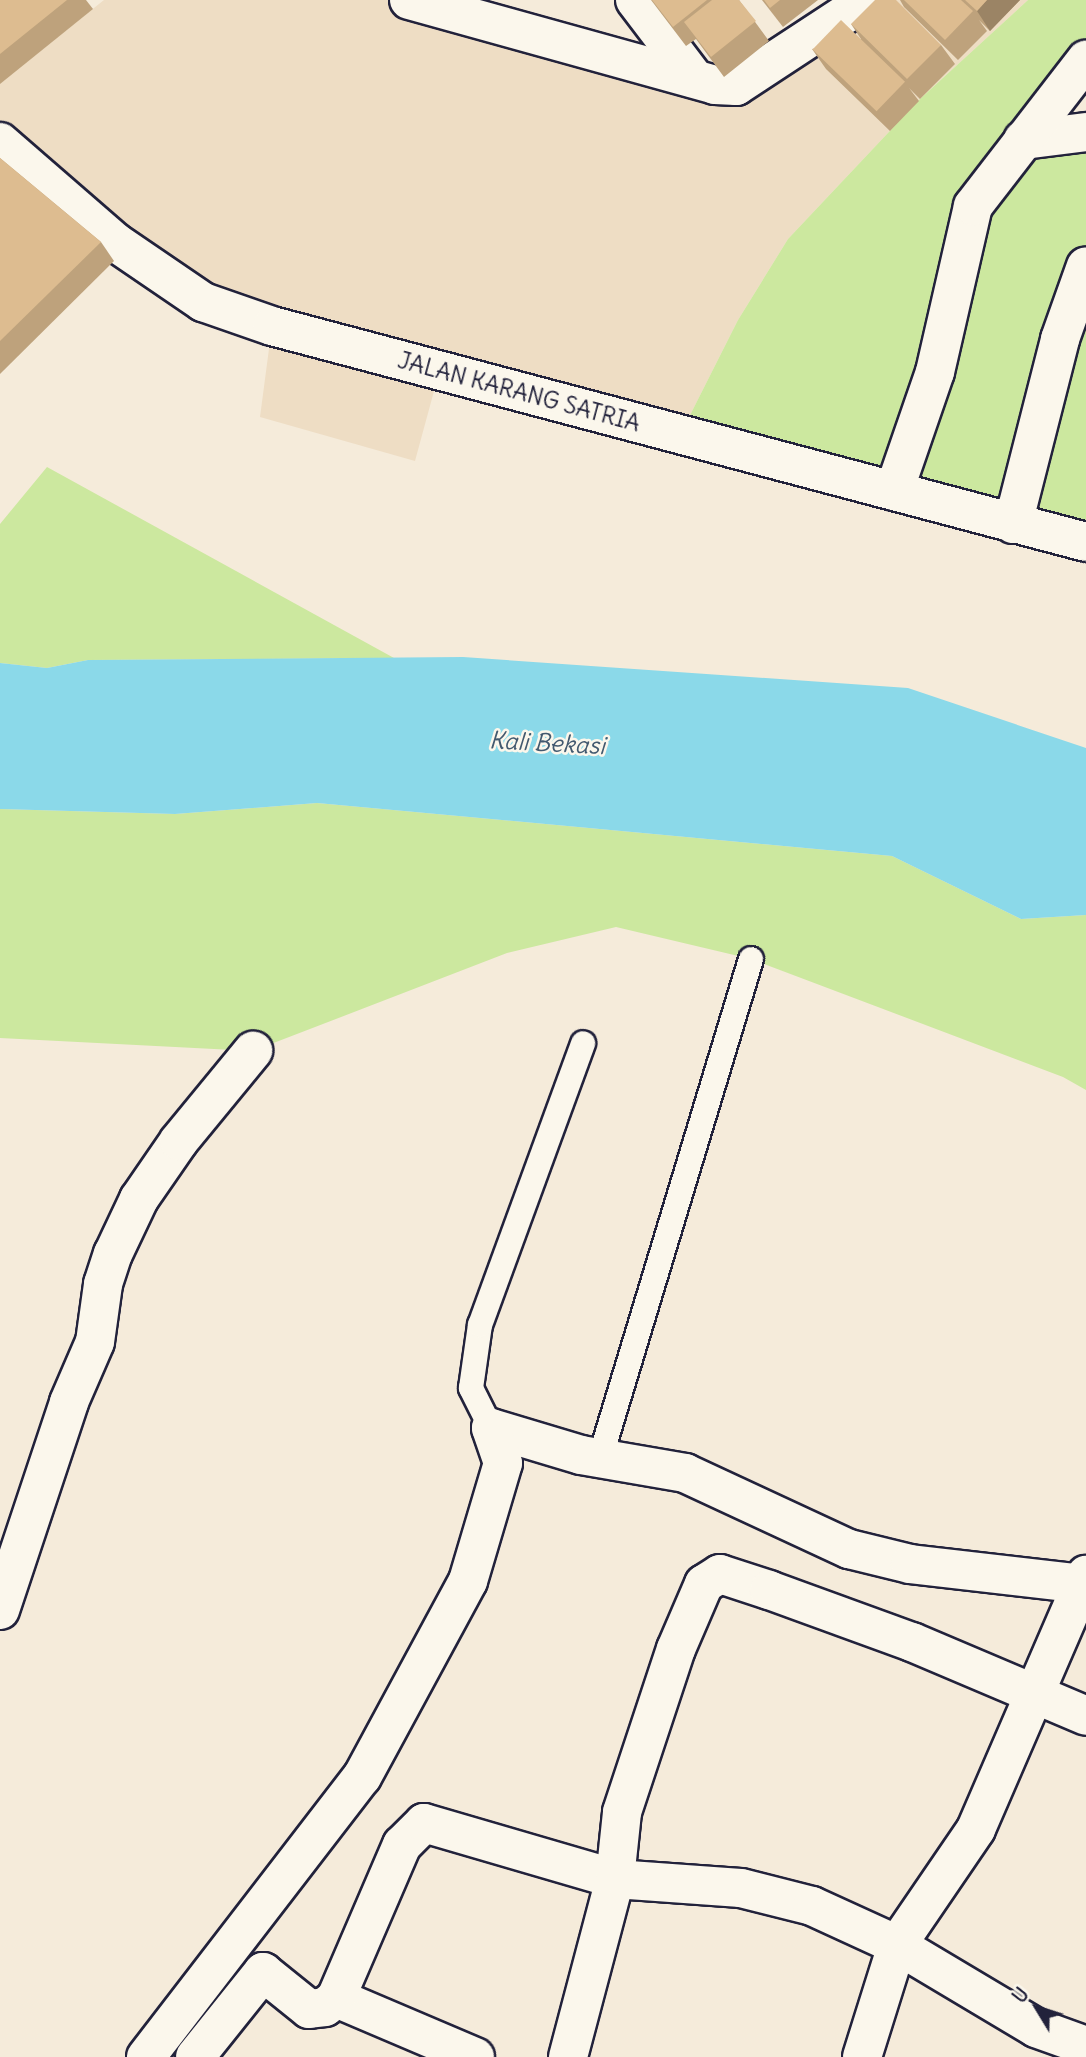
<!DOCTYPE html>
<style>
body{margin:0}
#map{position:relative;width:1086px;height:2057px;overflow:hidden;background:#f5ebda;font-family:Delius,sans-serif}
div>[style]{position:absolute}
[style*='--x']{left:calc(var(--x)*1px);top:calc(var(--y)*1px);width:calc(var(--w)*1px);rotate:calc(var(--a)*1deg)}
.built>*{inset:0;background:#eeddc4}
.green>*{inset:0;background:#cce89f}
.water>*{inset:0;background:#8bd9e9}
.roads{filter:drop-shadow(2px 0 #22223b) drop-shadow(-2px 0 #22223b) drop-shadow(0 2px #22223b) drop-shadow(0 -2px #22223b)}
.service>*{height:24px;margin:-12px;padding:0 12px;transform-origin:12px;border-radius:12px;background:#fbf7ec}
.minor>*{height:38px;margin:-19px;padding:0 19px;transform-origin:19px;border-radius:19px;background:#fbf7ec}
.tertiary>*{height:38px;margin:-19px;padding:0 19px;transform-origin:19px;border-radius:19px;background:#fbf7ec}
.wall>*{inset:0;background:#bea27c}
.shaded-wall>*{inset:0;background:#9b8465}
.building>*{inset:0;background:#ddbc90;transform-origin:0 0}
span{translate:-50% -50%;white-space:nowrap;text-align:center;line-height:1.15;-webkit-text-stroke:5px #fbf7ec;paint-order:stroke}
.street-label{font-size:23px;color:#22223b}
.water-label{font-size:24px;color:#42596f;font-style:italic}
.north{position:absolute;left:1002px;top:1973px;width:70px;height:70px;-webkit-text-stroke:5px #fbf7ec;paint-order:stroke;rotate:308deg;font-size:19px;font-weight:700;line-height:28px;text-align:center;color:#22223b}
.north::after{content:'';display:block;margin:auto;width:24px;height:32px;background:#22223b;clip-path:polygon(50% 0,100% 100%,50% 72%,0 100%)}
</style>
<div id="map">
<div class="built">
<div style="clip-path:polygon(104px 0,409px 0,715px 85px,853px 0,1028px 0,920px 99px,788px 239px,738px 320px,680px 435px,440px 369px,415px 461px,260px 417px,272px 326px,0 142px,0 83px)"></div>
</div>
<div class="green">
<div style="clip-path:polygon(1028px 0,1086px 0,1086px 60px,1024px 139px,1086px 132px,1086px 542px,680px 435px,738px 320px,788px 239px,920px 99px)"></div>
<div style="clip-path:polygon(47px 467px,394px 658px,88px 660px,47px 668px,0 663px,0 524px)"></div>
<div style="clip-path:polygon(317px 803px,892px 856px,1021px 919px,1086px 915px,1086px 1090px,1063px 1077px,751px 959px,616px 927px,507px 953px,253px 1051px,0 1038px,0 809px,175px 814px)"></div>
</div>
<div class="water">
<div style="clip-path:polygon(463px 657px,908px 688px,1086px 748px,1086px 915px,1021px 919px,892px 856px,317px 803px,175px 814px,0 809px,0 663px,47px 668px,88px 660px)"></div>
</div>
<div class="roads">
<div class="service">
<div style="--x:491;--y:1428;--w:45;--a:-116.6"></div>
<div style="--x:471;--y:1388;--w:64;--a:-81.9"></div>
<div style="--x:480;--y:1325;--w:300;--a:-69.9"></div>
<div style="--x:601;--y:1455;--w:518;--a:-73.17"></div>
</div>
<div class="minor">
<div style="--x:409;--y:0;--w:318;--a:15.5"></div>
<div style="--x:715;--y:85;--w:21;--a:3"></div>
<div style="--x:736;--y:86;--w:157;--a:-33.3"></div>
<div style="--x:635;--y:0;--w:94;--a:52.8"></div>
<div style="--x:1023;--y:140;--w:64;--a:-7.2"></div>
<div style="--x:894;--y:491;--w:126;--a:-71"></div>
<div style="--x:935;--y:372;--w:170;--a:-77.1"></div>
<div style="--x:973;--y:206;--w:185;--a:-52.3"></div>
<div style="--x:1013;--y:524;--w:191;--a:-75.7"></div>
<div style="--x:1060;--y:339;--w:77;--a:-70.4"></div>
<div style="--x:491;--y:1428;--w:94;--a:16.7"></div>
<div style="--x:581;--y:1455;--w:106;--a:9.8"></div>
<div style="--x:685;--y:1473;--w:181;--a:24.9"></div>
<div style="--x:849;--y:1549;--w:63;--a:13.8"></div>
<div style="--x:910;--y:1564;--w:174;--a:6.6"></div>
<div style="--x:0;--y:1610;--w:219;--a:-71.6"></div>
<div style="--x:69;--y:1402;--w:65;--a:-66.6"></div>
<div style="--x:95;--y:1342;--w:59;--a:-82.1"></div>
<div style="--x:103;--y:1284;--w:32;--a:-72"></div>
<div style="--x:113;--y:1254;--w:61;--a:-64.7"></div>
<div style="--x:139;--y:1199;--w:70;--a:-55.4"></div>
<div style="--x:179;--y:1141;--w:117;--a:-50.6"></div>
<div style="--x:336;--y:1998;--w:151;--a:23"></div>
<div style="--x:146;--y:2057;--w:354;--a:-52.4"></div>
<div style="--x:362;--y:1777;--w:223;--a:-61.6"></div>
<div style="--x:468;--y:1581;--w:123;--a:-73.5"></div>
<div style="--x:503;--y:1463;--w:37;--a:-109"></div>
<div style="--x:195;--y:2057;--w:109;--a:-51.3"></div>
<div style="--x:263;--y:1972;--w:59;--a:38.8"></div>
<div style="--x:309;--y:2009;--w:16;--a:-7"></div>
<div style="--x:325;--y:2007;--w:14;--a:-39"></div>
<div style="--x:336;--y:1998;--w:167;--a:-66.7"></div>
<div style="--x:402;--y:1845;--w:31;--a:-45"></div>
<div style="--x:424;--y:1823;--w:199;--a:16.3"></div>
<div style="--x:615;--y:1879;--w:126;--a:4.1"></div>
<div style="--x:741;--y:1888;--w:73;--a:14.2"></div>
<div style="--x:812;--y:1906;--w:94;--a:24.6"></div>
<div style="--x:897;--y:1945;--w:162;--a:30.8"></div>
<div style="--x:1036;--y:2028;--w:53;--a:19.8"></div>
<div style="--x:568;--y:2057;--w:184;--a:-75.2"></div>
<div style="--x:615;--y:1879;--w:67;--a:-84"></div>
<div style="--x:622;--y:1812;--w:172;--a:-71.7"></div>
<div style="--x:676;--y:1649;--w:71;--a:-66.7"></div>
<div style="--x:704;--y:1584;--w:19;--a:-32"></div>
<div style="--x:720;--y:1574;--w:52;--a:18.1"></div>
<div style="--x:769;--y:1590;--w:152;--a:20"></div>
<div style="--x:912;--y:1642;--w:189;--a:23"></div>
<div style="--x:862;--y:2057;--w:117;--a:-72.6"></div>
<div style="--x:897;--y:1945;--w:140;--a:-55.7"></div>
<div style="--x:976;--y:1829;--w:277;--a:-66.6"></div>
</div>
<div class="tertiary">
<div style="--x:0;--y:142;--w:152;--a:41"></div>
<div style="--x:115;--y:242;--w:107;--a:34.3"></div>
<div style="--x:203;--y:302;--w:73;--a:19.2"></div>
<div style="--x:272;--y:326;--w:842;--a:14.86"></div>
</div>
</div>
<div class="wall">
<div style="clip-path:polygon(0 0,86px 0,93px 9px,0 84px)"></div>
<div style="clip-path:polygon(651px 0,739px 0,769px 41px,724px 77px,696px 39px,686px 46px)"></div>
<div style="clip-path:polygon(762px 0,818px 0,783px 27px)"></div>
<div style="clip-path:polygon(900px 0,1020px 0,990px 31px,979px 20px,987px 31px,958px 60px,904px 7px)"></div>
<div style="clip-path:polygon(851px 24px,941px 45px,955px 64px,920px 99px,909px 88px,919px 101px,890px 131px,826px 69px,812px 49px,861px 39px)"></div>
<div style="clip-path:polygon(0 158px,101px 242px,114px 261px,0 374px)"></div>
</div>
<div class="shaded-wall">
<div style="clip-path:polygon(987px 0,1020px 0,990px 31px,977px 11px)"></div>
</div>
<div class="building">
<div style="clip-path:polygon(0 0,67px 0,0 54px)"></div>
<div style="clip-path:polygon(652px 0,707px 0,673px 27px)"></div>
<div style="clip-path:polygon(712px 0,739px 0,756px 21px,711px 57px,684px 22px)"></div>
<div style="clip-path:polygon(764px 0,780px 0,770px 8px)"></div>
<div style="clip-path:polygon(875px 0,896px 0,941px 45px,907px 79px,851px 24px)"></div>
<div style="clip-path:polygon(904px 0,961px 0,973px 11px,945px 40px)"></div>
<div style="clip-path:polygon(965px 0,987px 0,977px 11px)"></div>
<div style="left:841px;top:20px;width:89px;height:41px;rotate:44deg"></div>
<div style="clip-path:polygon(0 158px,101px 242px,0 341px)"></div>
</div>
<div class="street-label">
<span style="left:519px;top:392px;rotate:15deg">JALAN KARANG SATRIA</span>
</div>
<div class="water-label">
<span style="left:547px;top:743px;rotate:3deg">Kali Bekasi</span>
</div>
<div class="north">U</div>
</div>
